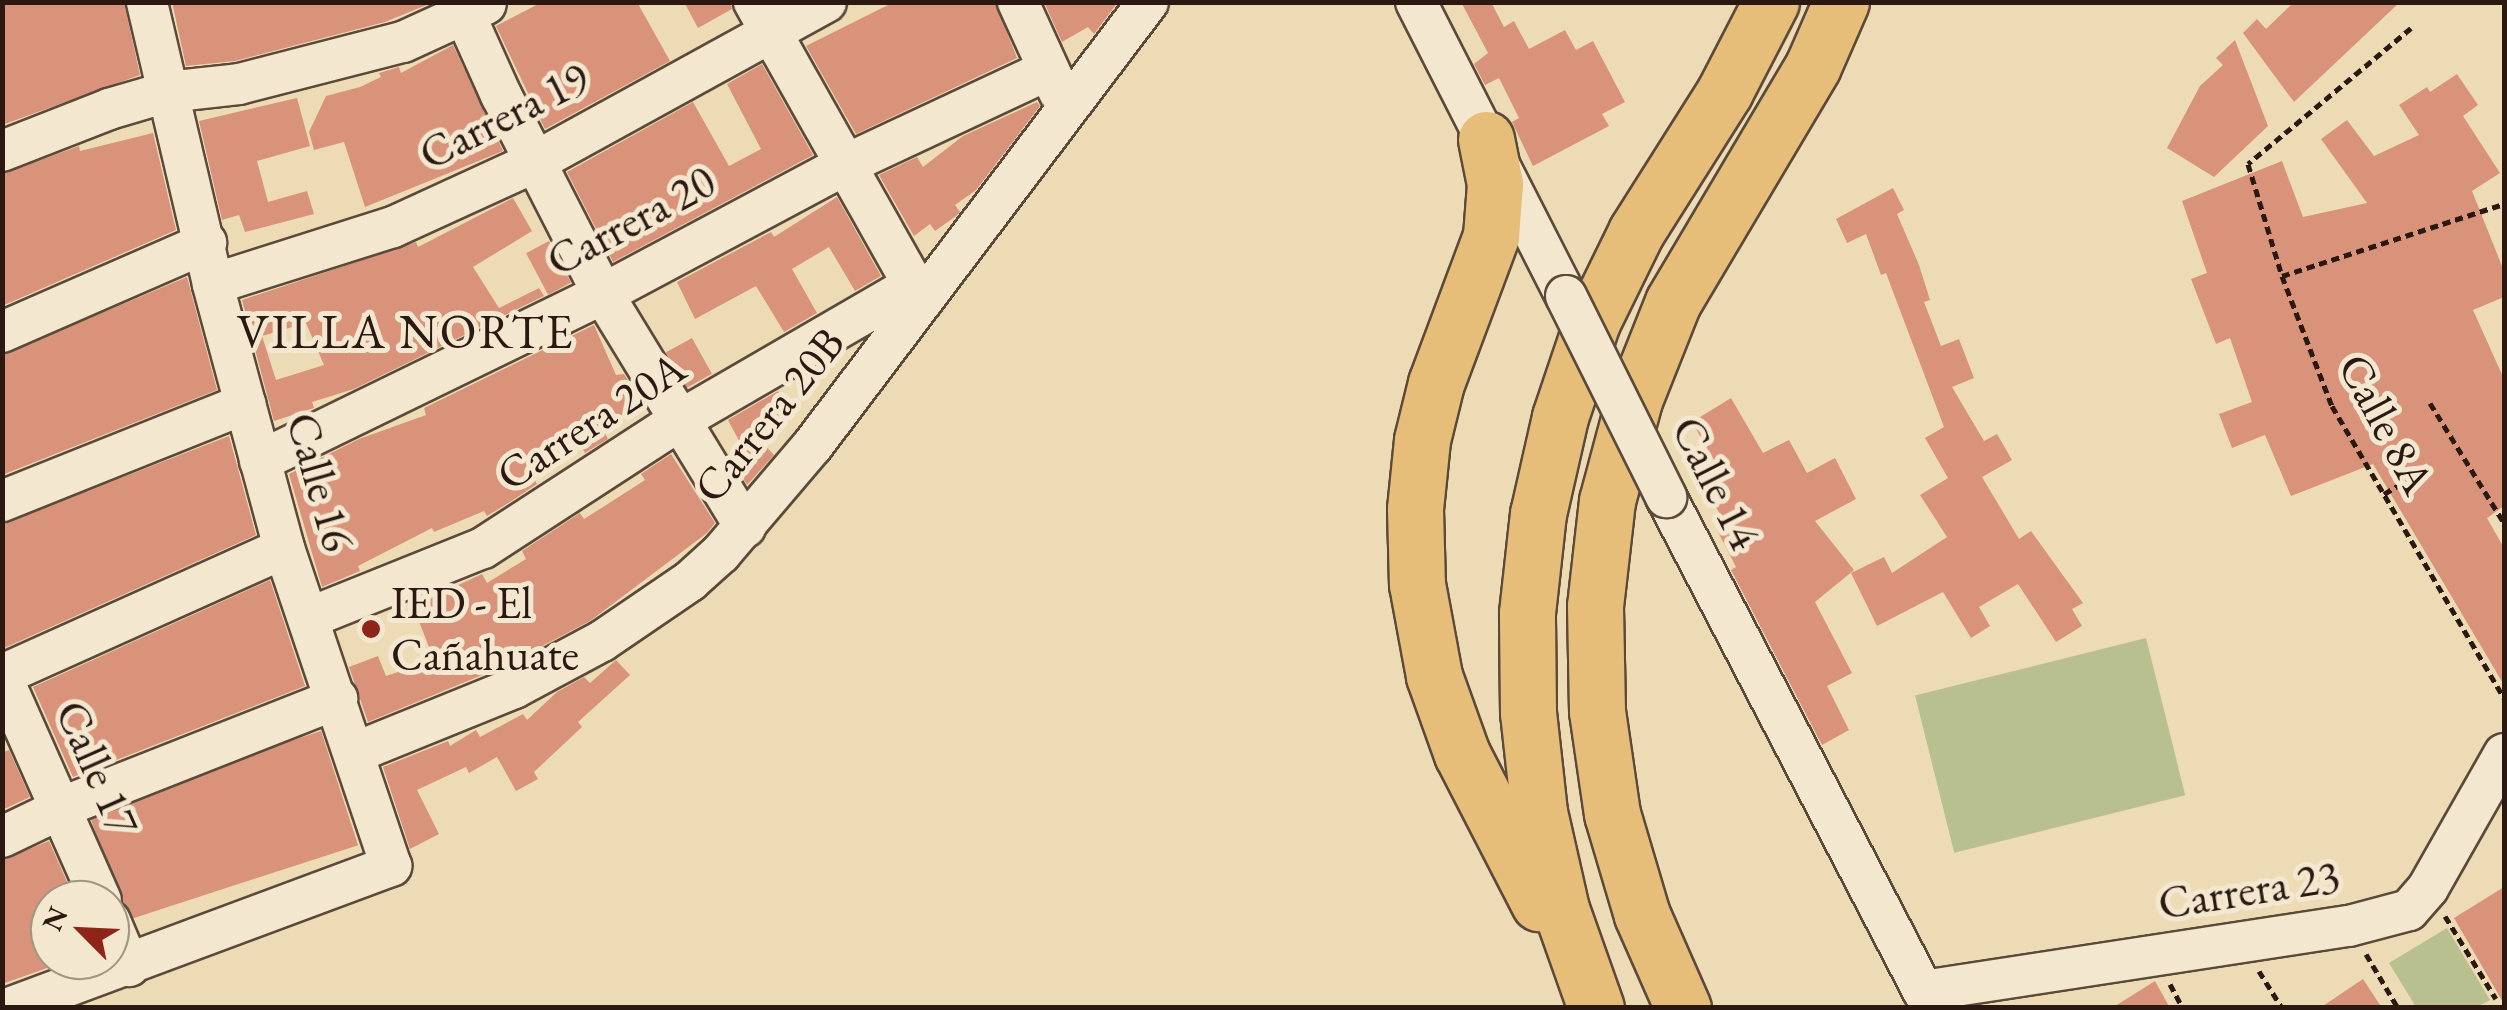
<!DOCTYPE html>
<meta charset="utf-8">
<style>
body{margin:0}
#map{position:relative;width:2507px;height:1010px;overflow:hidden;background:#eddbb5;font-family:"EB Garamond",serif}
div>[style]{position:absolute}
[style*='--x']{left:calc(var(--x)*1px);top:calc(var(--y)*1px);width:calc(var(--w)*1px);rotate:calc(var(--a)*1deg)}
.green>*{inset:0;background:#b7c08e;transform-origin:0 0}
.building>*{inset:0;background:#d9937a;transform-origin:0 0}
.path>*{height:5px;margin-top:-2.5px;transform-origin:0;background:repeating-linear-gradient(90deg,#2a1811 0 8px,transparent 0 13px)}
.roads{filter:drop-shadow(2px 0 #5b493a) drop-shadow(-2px 0 #5b493a) drop-shadow(0 2px #5b493a) drop-shadow(0 -2px #5b493a)}
.minor>*{height:40px;margin:-20px;padding:0 20px;transform-origin:20px;border-radius:20px;background:#f3e8cf}
.highway>*{height:55px;margin:-27.5px;padding:0 27.5px;transform-origin:27.5px;border-radius:27.5px;background:#e6be7a}
.bridges{filter:drop-shadow(2px 0 #5b493a) drop-shadow(-2px 0 #5b493a) drop-shadow(0 2px #5b493a) drop-shadow(0 -2px #5b493a)}
.minor-bridge>*{height:40px;margin:-20px;padding:0 20px;transform-origin:20px;border-radius:20px;background:#f3e8cf}
.dots>*{width:28px;height:28px;translate:-50% -50%;box-sizing:border-box;border:5px solid #f3e8cf;border-radius:50%}
span{translate:-50% -50%;white-space:nowrap;text-align:center;line-height:1.15;-webkit-text-stroke:10px #f3e8cf;paint-order:stroke}
.street-label{font-size:45px;color:#2a1811}
.poi-label{font-size:45px;color:#2a1811}
.left{translate:0 -50%;text-align:left}
.neighbourhood-label{font-size:48px;color:#2a1811;letter-spacing:2.5px}
.frame{position:absolute;inset:0;border:5px solid #2a1811;pointer-events:none}
.north{position:absolute;left:30px;top:880px;width:100px;height:100px;box-sizing:border-box;background:#f3e8cf;border:2px solid #a39583;border-radius:50%;rotate:294deg;font-size:28px;font-weight:700;line-height:40px;text-align:center;color:#2a1811}
.north::after{content:'';display:block;margin:auto;width:35px;height:45px;background:#8f2418;clip-path:polygon(50% 0,100% 100%,50% 72%,0 100%)}
</style>
<div id="map">
<div class="green">
<div style="left:2146px;top:638px;width:162px;height:238px;rotate:76deg"></div>
<div style="clip-path:polygon(2447px 928px,2490px 1000px,2477px 1007px,2416px 1007px,2389px 963px)"></div>
</div>
<div class="building">
<div style="clip-path:polygon(14px 2px,124px 2px,140px 75px,2px 125px,2px 6px)"></div>
<div style="clip-path:polygon(172px 2px,429px 2px,429px 4px,385px 22px,235px 61px,186px 66px)"></div>
<div style="clip-path:polygon(542px 2px,637px 2px,670px 61px,545px 129px,496px 26px)"></div>
<div style="clip-path:polygon(684px 2px,730px 2px,732px 9px,698px 28px)"></div>
<div style="clip-path:polygon(894px 2px,995px 2px,1017px 58px,856px 134px,806px 46px)"></div>
<div style="clip-path:polygon(1044px 2px,1118px 2px,1094px 34px,1088px 27px,1062px 42px)"></div>
<div style="clip-path:polygon(1461px 2px,1491px 2px,1504px 27px,1514px 21px,1529px 49px,1565px 30px,1576px 50px,1593px 41px,1625px 102px,1602px 114px,1609px 126px,1533px 166px,1512px 122px,1519px 118px,1499px 78px,1485px 85px,1474px 64px,1488px 53px)"></div>
<div style="clip-path:polygon(2294px 2px,2400px 2px,2294px 102px,2243px 33px,2257px 19px,2266px 29px)"></div>
<div style="clip-path:polygon(2235px 40px,2268px 126px,2214px 177px,2167px 148px,2200px 86px,2223px 65px,2216px 58px)"></div>
<div style="clip-path:polygon(453px 45px,503px 151px,365px 207px,344px 142px,314px 150px,309px 132px,326px 96px,360px 87px,381px 77px,379px 73px,399px 67px,401px 73px)"></div>
<div style="clip-path:polygon(762px 64px,813px 155px,613px 262px,567px 172px,693px 102px,729px 166px,761px 149px,727px 84px)"></div>
<div style="clip-path:polygon(2457px 74px,2478px 105px,2463px 116px,2500px 173px,2472px 191px,2504px 271px,2504px 297px,2473px 310px,2504px 379px,2504px 506px,2487px 518px,2504px 548px,2504px 685px,2373px 464px,2291px 496px,2265px 435px,2232px 448px,2219px 414px,2252px 402px,2230px 338px,2216px 344px,2191px 279px,2207px 273px,2182px 201px,2282px 161px,2303px 217px,2367px 203px,2321px 139px,2347px 120px,2374px 156px,2419px 135px,2399px 105px,2427px 87px,2430px 92px)"></div>
<div style="clip-path:polygon(297px 98px,310px 146px,257px 161px,268px 202px,307px 191px,314px 214px,245px 232px,239px 215px,222px 220px,199px 121px)"></div>
<div style="clip-path:polygon(1037px 102px,1040px 106px,976px 190px,955px 205px,960px 212px,956px 216px,935px 231px,930px 224px,914px 236px,879px 175px,917px 157px,923px 167px,963px 136px)"></div>
<div style="clip-path:polygon(153px 133px,176px 230px,2px 306px,2px 174px,79px 146px,80px 151px)"></div>
<div style="clip-path:polygon(1893px 188px,1904px 210px,1897px 214px,1919px 265px,1930px 300px,1924px 302px,1941px 346px,1959px 339px,1974px 378px,1952px 387px,1984px 441px,1997px 434px,2012px 460px,1982px 477px,2019px 539px,2031px 531px,2083px 603px,2072px 609px,2082px 626px,2056px 642px,2018px 584px,1979px 607px,1990px 626px,1971px 638px,1943px 592px,1877px 626px,1851px 573px,1884px 557px,1892px 573px,1947px 537px,1920px 495px,1948px 478px,1925px 438px,1944px 427px,1886px 273px,1881px 275px,1866px 234px,1847px 243px,1836px 219px)"></div>
<div style="clip-path:polygon(837px 197px,881px 276px,855px 291px,829px 247px,792px 269px,817px 313px,784px 332px,756px 286px,695px 319px,677px 282px,771px 232px,774px 237px)"></div>
<div style="clip-path:polygon(evenodd,513px 198px,532px 231px,473px 267px,499px 308px,539px 288px,544px 296px,354px 389px,312px 402px,314px 408px,274px 421px,242px 300px,416px 242px,418px 247px,513px 198px,306px 323px,324px 365px,276px 380px,262px 336px,306px 323px)"></div>
<div style="left:549px;top:241px;width:47px;height:26px;rotate:62deg"></div>
<div style="clip-path:polygon(187px 277px,217px 390px,2px 475px,2px 355px)"></div>
<div style="clip-path:polygon(594px 325px,616px 375px,624px 374px,641px 402px,602px 428px,608px 439px,585px 453px,576px 437px,526px 466px,537px 484px,510px 502px,487px 516px,484px 511px,434px 532px,432px 528px,358px 566px,360px 571px,322px 587px,289px 474px,359px 439px,426px 415px,424px 408px)"></div>
<div style="left:692px;top:338px;width:41px;height:30px;rotate:61deg"></div>
<div style="clip-path:polygon(778px 391px,793px 416px,758px 438px,774px 455px,747px 485px,730px 456px,744px 450px,728px 420px)"></div>
<div style="clip-path:polygon(1731px 398px,1763px 453px,1789px 440px,1807px 473px,1835px 458px,1856px 499px,1815px 521px,1854px 570px,1815px 602px,1852px 673px,1827px 686px,1849px 730px,1822px 745px,1731px 570px,1736px 567px,1718px 532px,1727px 528px,1696px 469px,1714px 460px,1692px 422px)"></div>
<div style="clip-path:polygon(229px 436px,256px 535px,2px 649px,2px 524px)"></div>
<div style="clip-path:polygon(671px 454px,715px 523px,707px 533px,590px 621px,504px 666px,368px 722px,349px 667px,378px 656px,386px 676px,434px 660px,413px 606px,482px 574px,487px 583px,526px 559px,522px 551px,580px 513px,584px 519px,603px 507px,645px 480px,641px 474px)"></div>
<div style="clip-path:polygon(270px 580px,305px 686px,73px 777px,33px 687px)"></div>
<div style="clip-path:polygon(616px 660px,630px 675px,578px 722px,582px 727px,534px 772px,538px 779px,516px 791px,497px 757px,469px 773px,466px 767px,417px 790px,439px 834px,410px 849px,383px 767px,448px 741px,450px 746px,476px 730px,480px 737px,523px 714px,527px 720px,557px 692px,584px 677px,590px 683px)"></div>
<div style="left:321px;top:731px;width:120px;height:246px;rotate:72deg"></div>
<div style="clip-path:polygon(9px 750px,30px 797px,2px 810px,2px 753px)"></div>
<div style="clip-path:polygon(49px 841px,75px 900px,50px 900px,50px 967px,2px 984px,2px 860px)"></div>
<div style="clip-path:polygon(2504px 887px,2504px 1004px,2454px 918px)"></div>
<div style="clip-path:polygon(2363px 979px,2382px 1008px,2320px 1008px)"></div>
<div style="clip-path:polygon(2155px 981px,2170px 1008px,2112px 1008px)"></div>
</div>
<div class="path">
<div style="--x:2411;--y:28;--w:212;--a:140.2"></div>
<div style="--x:2248;--y:164;--w:117;--a:73.1"></div>
<div style="--x:2282;--y:276;--w:139;--a:69"></div>
<div style="--x:2332;--y:406;--w:339;--a:59.5"></div>
<div style="--x:2282;--y:276;--w:233;--a:-18"></div>
<div style="--x:2430;--y:403;--w:141;--a:58.3"></div>
<div style="--x:2384;--y:494;--w:21;--a:-31"></div>
<div style="--x:2445;--y:916;--w:97;--a:58.4"></div>
<div style="--x:2366;--y:954;--w:63;--a:59.3"></div>
<div style="--x:2259;--y:971;--w:44;--a:58.1"></div>
<div style="--x:2170;--y:984;--w:27;--a:62"></div>
</div>
<div class="roads">
<div class="minor">
<div style="--x:754;--y:2;--w:342;--a:60.6"></div>
<div style="--x:1018;--y:2;--w:99;--a:65.5"></div>
<div style="--x:1416;--y:2;--w:330;--a:63"></div>
<div style="--x:465;--y:15;--w:88;--a:65.8"></div>
<div style="--x:501;--y:95;--w:224;--a:62.9"></div>
<div style="--x:603;--y:294;--w:273;--a:58.6"></div>
<div style="--x:2;--y:151;--w:115;--a:-21.4"></div>
<div style="--x:109;--y:109;--w:60;--a:-16.3"></div>
<div style="--x:167;--y:92;--w:72;--a:-6.3"></div>
<div style="--x:239;--y:84;--w:169;--a:-14.4"></div>
<div style="--x:403;--y:42;--w:91;--a:-24.6"></div>
<div style="--x:213;--y:284;--w:189;--a:-17.6"></div>
<div style="--x:393;--y:227;--w:156;--a:-24.6"></div>
<div style="--x:535;--y:162;--w:332;--a:-28.8"></div>
<div style="--x:2;--y:332;--w:223;--a:-23.6"></div>
<div style="--x:260;--y:461;--w:381;--a:-26"></div>
<div style="--x:603;--y:294;--w:274;--a:-28.1"></div>
<div style="--x:845;--y:165;--w:224;--a:-25.1"></div>
<div style="--x:1666;--y:497;--w:576;--a:62.5"></div>
<div style="--x:2;--y:501;--w:262;--a:-21.8"></div>
<div style="--x:311;--y:617;--w:185;--a:-21.9"></div>
<div style="--x:483;--y:548;--w:231;--a:-33"></div>
<div style="--x:677;--y:422;--w:273;--a:-30.1"></div>
<div style="--x:2;--y:675;--w:309;--a:-24.2"></div>
<div style="--x:2;--y:677;--w:244;--a:66.1"></div>
<div style="--x:354;--y:753;--w:173;--a:-22.1"></div>
<div style="--x:514;--y:688;--w:100;--a:-28.1"></div>
<div style="--x:602;--y:641;--w:107;--a:-34.3"></div>
<div style="--x:690;--y:581;--w:42;--a:-42.1"></div>
<div style="--x:721;--y:553;--w:142;--a:-49.6"></div>
<div style="--x:813;--y:445;--w:555;--a:-52.9"></div>
<div style="--x:2;--y:837;--w:81;--a:-25.6"></div>
<div style="--x:75;--y:802;--w:282;--a:-21.5"></div>
<div style="--x:110;--y:921;--w:49;--a:67.1"></div>
<div style="--x:1923;--y:991;--w:431;--a:-8.7"></div>
<div style="--x:2349;--y:926;--w:62;--a:-14.9"></div>
<div style="--x:2409;--y:910;--w:29;--a:-49"></div>
<div style="--x:2428;--y:888;--w:154;--a:-60.4"></div>
<div style="--x:9;--y:1008;--w:408;--a:-20.4"></div>
<div style="--x:391;--y:866;--w:336;--a:-108.6"></div>
<div style="--x:284;--y:548;--w:273;--a:-105.1"></div>
<div style="--x:213;--y:284;--w:290;--a:-103.2"></div>
</div>
<div class="highway">
<div style="--x:1486;--y:139;--w:46;--a:78.7"></div>
<div style="--x:1495;--y:184;--w:52;--a:94.4"></div>
<div style="--x:1491;--y:236;--w:157;--a:110.5"></div>
<div style="--x:1436;--y:383;--w:59;--a:103.8"></div>
<div style="--x:1422;--y:440;--w:69;--a:95.8"></div>
<div style="--x:1415;--y:509;--w:75;--a:88.5"></div>
<div style="--x:1417;--y:584;--w:94;--a:79.5"></div>
<div style="--x:1434;--y:676;--w:83;--a:70.3"></div>
<div style="--x:1462;--y:754;--w:168;--a:62.7"></div>
<div style="--x:1596;--y:1008;--w:105;--a:-109.5"></div>
<div style="--x:1561;--y:909;--w:99;--a:-102.8"></div>
<div style="--x:1539;--y:812;--w:100;--a:-96.3"></div>
<div style="--x:1528;--y:713;--w:100;--a:-90.6"></div>
<div style="--x:1527;--y:613;--w:100;--a:-83.7"></div>
<div style="--x:1538;--y:514;--w:99;--a:-77.2"></div>
<div style="--x:1560;--y:417;--w:100;--a:-71.4"></div>
<div style="--x:1592;--y:322;--w:100;--a:-63.9"></div>
<div style="--x:1636;--y:232;--w:167;--a:-57.7"></div>
<div style="--x:1725;--y:91;--w:100;--a:-62.7"></div>
<div style="--x:1683;--y:1008;--w:102;--a:-113.8"></div>
<div style="--x:1642;--y:915;--w:105;--a:-106.5"></div>
<div style="--x:1612;--y:814;--w:104;--a:-98.3"></div>
<div style="--x:1597;--y:711;--w:105;--a:-91.1"></div>
<div style="--x:1595;--y:606;--w:106;--a:-83.5"></div>
<div style="--x:1607;--y:501;--w:105;--a:-75"></div>
<div style="--x:1634;--y:400;--w:105;--a:-68.3"></div>
<div style="--x:1673;--y:302;--w:274;--a:-59.3"></div>
<div style="--x:1813;--y:66;--w:70;--a:-66.4"></div>
</div>
</div>
<div class="bridges">
<div class="minor-bridge">
<div style="--x:1566;--y:296;--w:225;--a:63.5"></div>
</div>
</div>
<div class="dots">
<div style="left:371px;top:629px;background:#8f2418"></div>
</div>
<div class="street-label">
<span style="left:504px;top:116px;rotate:-27deg">Carrera 19</span>
<span style="left:631px;top:221px;rotate:-28deg">Carrera 20</span>
<span style="left:769px;top:415px;rotate:-51deg">Carrera 20B</span>
<span style="left:591px;top:421px;rotate:-33deg">Carrera 20A</span>
<span style="left:2386px;top:424px;rotate:62deg">Calle 8A</span>
<span style="left:320px;top:482px;rotate:74deg">Calle 16</span>
<span style="left:1716px;top:483px;rotate:63deg">Calle 14</span>
<span style="left:97px;top:768px;rotate:66deg">Calle 17</span>
<span style="left:2249px;top:890px;rotate:-9deg">Carrera 23</span>
</div>
<div class="poi-label">
<span class="left" style="left:391px;top:629px">IED - El<br>Cañahuate</span>
</div>
<div class="neighbourhood-label">
<span style="left:406px;top:332px">VILLA NORTE</span>
</div>
<div class="frame"></div>
<div class="north">N</div>
</div>
